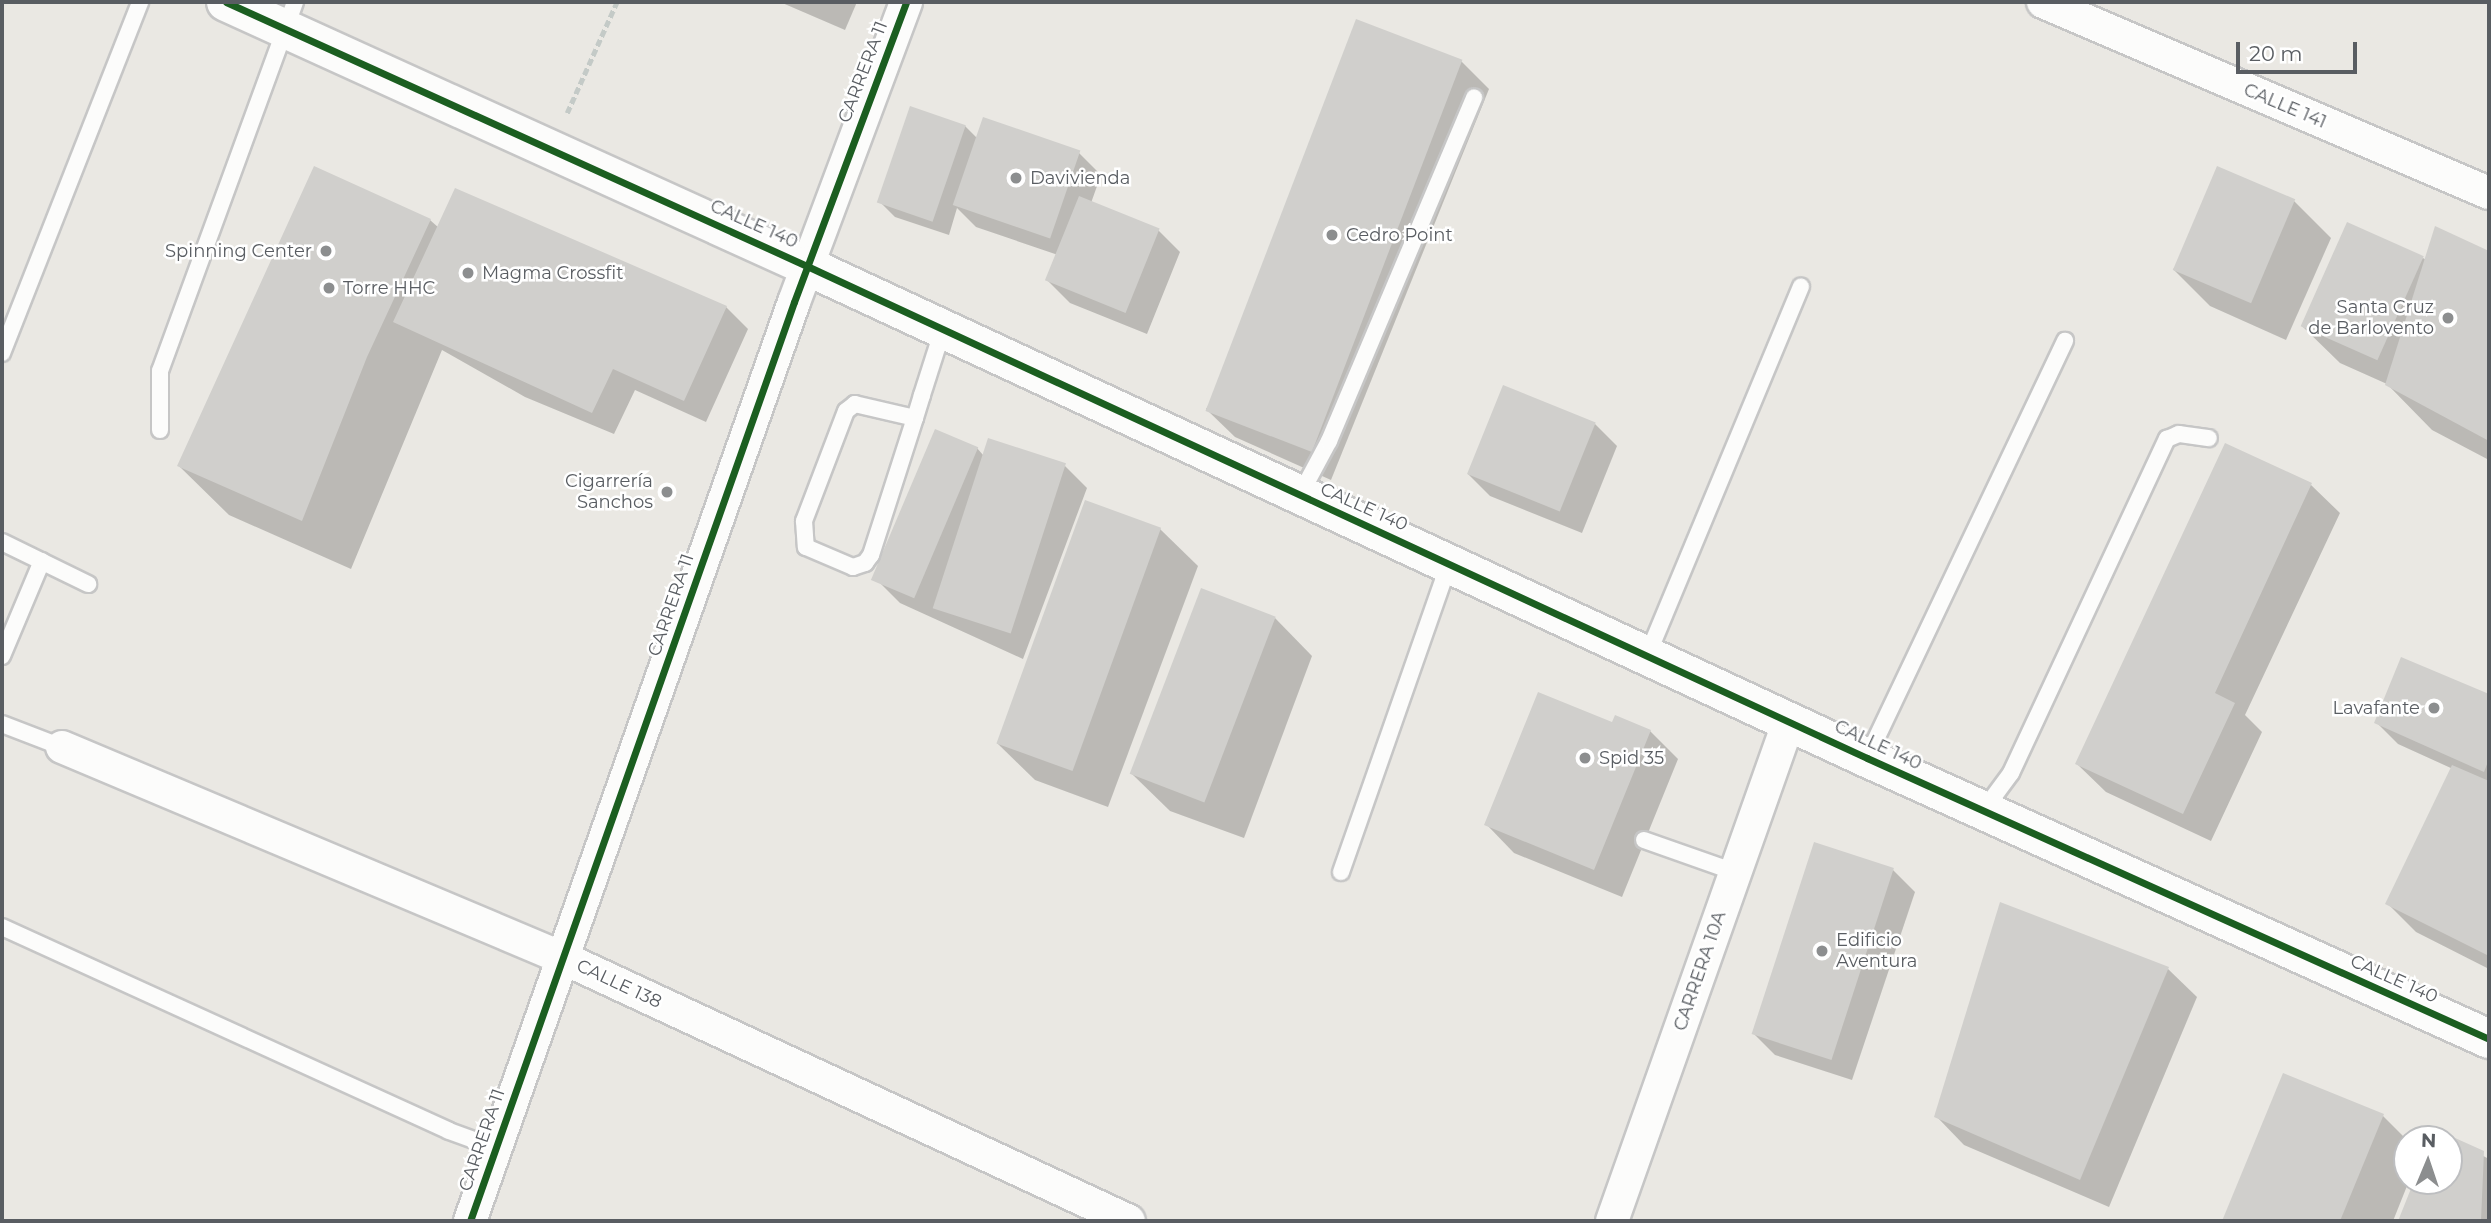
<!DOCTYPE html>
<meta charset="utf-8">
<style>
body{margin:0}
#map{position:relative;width:2491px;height:1223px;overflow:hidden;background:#eae8e3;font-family:Montserrat,sans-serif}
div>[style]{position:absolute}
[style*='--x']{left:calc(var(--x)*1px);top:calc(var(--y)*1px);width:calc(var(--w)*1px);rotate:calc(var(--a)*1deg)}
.shadow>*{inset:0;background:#0003}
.building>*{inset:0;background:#d0cfcc;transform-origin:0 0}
.path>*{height:4.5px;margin-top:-2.25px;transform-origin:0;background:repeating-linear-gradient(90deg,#c4cac7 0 7px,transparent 0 10.5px)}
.roads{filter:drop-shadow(2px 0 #c6c6c6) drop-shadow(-2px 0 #c6c6c6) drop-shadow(0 2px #c6c6c6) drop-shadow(0 -2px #c6c6c6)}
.lane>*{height:16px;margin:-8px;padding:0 8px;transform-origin:8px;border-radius:8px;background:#fcfcfb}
.street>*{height:32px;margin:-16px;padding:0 16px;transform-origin:16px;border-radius:16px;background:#fcfcfb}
.secondary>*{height:38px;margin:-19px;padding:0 19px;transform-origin:19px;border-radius:19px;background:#fcfcfb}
.cycleway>*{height:7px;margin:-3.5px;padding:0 3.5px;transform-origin:3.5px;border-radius:3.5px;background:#1b5e20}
.dots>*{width:19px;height:19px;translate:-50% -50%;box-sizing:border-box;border:4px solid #fff;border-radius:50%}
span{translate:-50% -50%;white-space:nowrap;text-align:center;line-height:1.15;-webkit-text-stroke:5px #fff;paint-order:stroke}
.street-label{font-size:18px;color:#595d62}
.poi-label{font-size:18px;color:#595d62}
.left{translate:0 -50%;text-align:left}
.right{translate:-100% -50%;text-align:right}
.frame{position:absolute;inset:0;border:4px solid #595d62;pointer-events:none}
.north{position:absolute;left:2393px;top:1125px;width:70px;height:70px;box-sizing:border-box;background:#fff;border:2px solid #bdbec0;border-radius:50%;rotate:2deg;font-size:19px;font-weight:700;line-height:28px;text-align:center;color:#595d62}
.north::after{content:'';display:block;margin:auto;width:24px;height:32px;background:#8c8e8f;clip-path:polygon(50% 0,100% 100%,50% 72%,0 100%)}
.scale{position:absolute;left:2236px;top:42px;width:121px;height:32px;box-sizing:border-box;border:4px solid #595d62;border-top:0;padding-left:9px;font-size:21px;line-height:24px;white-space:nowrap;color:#595d62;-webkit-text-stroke:5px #fff;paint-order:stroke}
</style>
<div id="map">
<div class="shadow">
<div style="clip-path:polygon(780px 2px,857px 2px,845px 30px)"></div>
<div style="clip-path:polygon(1461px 61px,1489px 89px,1331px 480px,1235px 437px,1206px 409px)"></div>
<div style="clip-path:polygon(965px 126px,977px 138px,1079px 153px,1101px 175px,1091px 203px,1158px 230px,1180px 252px,1147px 334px,1070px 303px,1048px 281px,1058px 255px,976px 227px,957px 208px,949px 235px,895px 217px,880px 202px)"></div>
<div style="clip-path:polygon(456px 190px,726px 307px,748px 329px,706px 422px,635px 390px,614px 434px,525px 397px,442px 350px,351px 569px,229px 515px,179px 466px,430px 220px,439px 228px)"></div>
<div style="clip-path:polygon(2294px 201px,2331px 238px,2286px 340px,2210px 306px,2173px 269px)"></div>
<div style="clip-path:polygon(2436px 229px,2489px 253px,2489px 460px,2432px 430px,2387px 384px,2340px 363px,2302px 326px,2423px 258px,2426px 260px)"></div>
<div style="clip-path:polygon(1595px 424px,1617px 446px,1582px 533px,1490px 496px,1468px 474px)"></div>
<div style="clip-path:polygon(2226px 446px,2311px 485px,2340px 513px,2245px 715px,2262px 732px,2211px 841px,2106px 792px,2077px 764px)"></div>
<div style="clip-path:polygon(977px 448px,983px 455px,1065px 466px,1087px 488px,1023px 659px,900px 603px,878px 581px)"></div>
<div style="clip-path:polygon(1160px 529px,1198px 566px,1108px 807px,1035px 780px,997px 743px)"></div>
<div style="clip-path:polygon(1275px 618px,1312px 656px,1244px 838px,1170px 811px,1132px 774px)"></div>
<div style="clip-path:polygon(2402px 659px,2489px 696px,2489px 969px,2416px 932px,2388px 904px,2453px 769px,2398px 744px,2376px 722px)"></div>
<div style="clip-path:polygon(1612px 725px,1650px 731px,1678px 759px,1622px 897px,1514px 853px,1486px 824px)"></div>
<div style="clip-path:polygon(1893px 870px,1915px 892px,1852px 1080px,1775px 1055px,1753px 1033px)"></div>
<div style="clip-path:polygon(2001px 904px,2168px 969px,2197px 997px,2109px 1207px,1964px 1145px,1936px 1116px)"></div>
<div style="clip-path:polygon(2284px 1075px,2383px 1116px,2407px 1140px,2409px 1181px,2393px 1221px,2224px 1221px)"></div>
<div style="clip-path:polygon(2436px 1131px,2489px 1159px,2489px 1221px,2400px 1221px,2416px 1181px,2449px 1181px,2449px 1139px,2433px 1139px)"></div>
</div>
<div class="building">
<div style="left:1356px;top:19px;width:114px;height:420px;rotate:21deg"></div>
<div style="left:910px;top:106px;width:59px;height:102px;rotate:19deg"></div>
<div style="left:983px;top:117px;width:103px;height:93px;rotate:19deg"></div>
<div style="clip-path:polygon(314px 166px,431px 219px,367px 357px,302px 521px,177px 466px)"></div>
<div style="left:2217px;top:166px;width:85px;height:113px;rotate:23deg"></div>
<div style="clip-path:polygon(455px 188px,727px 306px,684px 401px,613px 369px,592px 413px,393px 322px)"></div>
<div style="left:1079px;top:196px;width:87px;height:91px;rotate:22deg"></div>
<div style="left:2347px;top:222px;width:84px;height:114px;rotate:24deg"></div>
<div style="clip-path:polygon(2435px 226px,2489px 251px,2489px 441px,2385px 385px)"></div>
<div style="left:1503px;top:385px;width:100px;height:96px;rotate:22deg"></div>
<div style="left:935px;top:429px;width:47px;height:164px;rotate:23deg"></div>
<div style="left:988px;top:438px;width:82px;height:179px;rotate:18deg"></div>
<div style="clip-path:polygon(2225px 443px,2312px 483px,2215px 693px,2235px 703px,2183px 814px,2075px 764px)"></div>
<div style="left:1085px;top:500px;width:81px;height:259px;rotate:20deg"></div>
<div style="left:1201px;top:588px;width:80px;height:199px;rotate:21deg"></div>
<div style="clip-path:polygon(2401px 657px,2489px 694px,2489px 759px,2484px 772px,2374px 723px)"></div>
<div style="clip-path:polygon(1538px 692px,1612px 722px,1615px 715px,1651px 730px,1594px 870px,1484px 825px)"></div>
<div style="clip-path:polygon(2452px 765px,2489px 781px,2489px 956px,2385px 904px)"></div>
<div style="left:1814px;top:842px;width:84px;height:202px;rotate:18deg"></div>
<div style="clip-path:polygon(2000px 902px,2169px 967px,2080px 1180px,1934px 1117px)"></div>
<div style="clip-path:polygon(2283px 1073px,2384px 1114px,2340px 1221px,2222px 1221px)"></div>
<div style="clip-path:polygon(2435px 1129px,2484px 1151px,2481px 1221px,2398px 1221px,2414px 1181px,2449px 1181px,2449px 1139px,2431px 1139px)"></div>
</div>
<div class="path">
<div style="--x:567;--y:113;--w:122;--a:-65.8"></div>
</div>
<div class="roads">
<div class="lane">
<div style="--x:2;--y:353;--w:377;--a:-68.5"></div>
<div style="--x:915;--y:418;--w:62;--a:-166.9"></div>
<div style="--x:855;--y:404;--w:11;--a:142"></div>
<div style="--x:846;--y:411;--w:118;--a:110.9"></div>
<div style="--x:804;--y:521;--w:26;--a:86"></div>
<div style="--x:806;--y:547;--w:51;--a:23.1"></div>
<div style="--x:853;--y:567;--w:13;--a:-18"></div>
<div style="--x:865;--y:563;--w:10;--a:-53"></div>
<div style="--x:871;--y:555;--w:144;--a:-72.2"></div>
<div style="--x:915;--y:418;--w:24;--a:-73"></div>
<div style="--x:922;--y:395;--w:69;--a:-72.3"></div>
<div style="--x:160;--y:430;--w:59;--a:-90"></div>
<div style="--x:160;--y:371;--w:393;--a:-69.9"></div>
<div style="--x:1300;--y:495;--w:61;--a:-61.8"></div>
<div style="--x:1329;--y:441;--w:373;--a:-67.1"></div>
<div style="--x:2;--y:542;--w:96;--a:26"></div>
<div style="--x:1648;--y:654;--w:398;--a:-67.4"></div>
<div style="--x:2;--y:656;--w:103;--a:-67.2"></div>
<div style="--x:2;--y:724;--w:64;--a:21"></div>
<div style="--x:1867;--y:758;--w:462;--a:-64.6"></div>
<div style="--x:1983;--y:811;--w:47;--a:-53.6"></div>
<div style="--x:2011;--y:773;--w:369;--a:-65"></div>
<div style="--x:2167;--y:439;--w:13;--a:-23"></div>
<div style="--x:2179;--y:434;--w:30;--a:8"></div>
<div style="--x:1644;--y:840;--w:96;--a:19.4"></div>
<div style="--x:1341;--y:872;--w:326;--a:-70.7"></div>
<div style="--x:2;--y:927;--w:491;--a:24.5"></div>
<div style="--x:449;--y:1131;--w:50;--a:19.9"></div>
</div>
<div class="street">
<div style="--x:2043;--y:2;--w:485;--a:23.2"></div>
<div style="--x:62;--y:747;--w:544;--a:22.84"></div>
<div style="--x:563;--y:958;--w:624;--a:24.92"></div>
<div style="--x:470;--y:1221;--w:974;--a:-70.58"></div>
<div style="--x:794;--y:302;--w:320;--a:-69.5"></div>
<div style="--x:1612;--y:1221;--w:530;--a:-70.51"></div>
</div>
<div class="secondary">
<div style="--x:226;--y:2;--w:638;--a:24.44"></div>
<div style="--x:807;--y:266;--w:1169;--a:24.9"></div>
<div style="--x:1867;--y:758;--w:683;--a:24.31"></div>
</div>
</div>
<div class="cycleway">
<div style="--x:226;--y:2;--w:638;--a:24.44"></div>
<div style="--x:807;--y:266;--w:1169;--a:24.9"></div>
<div style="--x:1867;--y:758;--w:683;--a:24.31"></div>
<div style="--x:470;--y:1221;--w:974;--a:-70.58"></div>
<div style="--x:794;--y:302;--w:320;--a:-69.5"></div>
</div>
<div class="dots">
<div style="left:1016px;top:178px;background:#8c8e8f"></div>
<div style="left:1332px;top:235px;background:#8c8e8f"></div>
<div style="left:326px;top:251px;background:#8c8e8f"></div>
<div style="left:468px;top:273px;background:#8c8e8f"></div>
<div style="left:329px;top:288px;background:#8c8e8f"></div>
<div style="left:2448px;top:318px;background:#8c8e8f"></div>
<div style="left:667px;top:492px;background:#8c8e8f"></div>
<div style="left:2434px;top:708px;background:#8c8e8f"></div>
<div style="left:1585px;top:758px;background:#8c8e8f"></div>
<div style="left:1822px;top:951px;background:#8c8e8f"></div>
</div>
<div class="street-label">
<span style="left:863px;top:72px;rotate:-69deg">CARRERA 11</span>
<span style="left:2285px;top:106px;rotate:23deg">CALLE 141</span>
<span style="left:754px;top:224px;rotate:24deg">CALLE 140</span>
<span style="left:1364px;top:507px;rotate:24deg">CALLE 140</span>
<span style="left:671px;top:605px;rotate:-71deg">CARRERA 11</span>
<span style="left:1878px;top:745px;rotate:25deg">CALLE 140</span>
<span style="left:1700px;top:971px;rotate:-71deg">CARRERA 10A</span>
<span style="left:2394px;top:979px;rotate:24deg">CALLE 140</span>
<span style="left:619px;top:984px;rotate:25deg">CALLE 138</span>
<span style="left:482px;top:1140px;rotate:-71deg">CARRERA 11</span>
</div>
<div class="poi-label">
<span class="left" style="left:1030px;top:178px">Davivienda</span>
<span class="left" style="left:1346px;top:235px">Cedro Point</span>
<span class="right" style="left:312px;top:251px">Spinning Center</span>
<span class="left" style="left:482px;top:273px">Magma Crossfit</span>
<span class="left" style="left:343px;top:288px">Torre HHC</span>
<span class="right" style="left:2434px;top:318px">Santa Cruz<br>de Barlovento</span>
<span class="right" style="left:653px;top:492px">Cigarrería<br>Sanchos</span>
<span class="right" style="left:2420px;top:708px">Lavafante</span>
<span class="left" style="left:1599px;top:758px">Spid 35</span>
<span class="left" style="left:1836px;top:951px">Edificio<br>Aventura</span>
</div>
<div class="frame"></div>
<div class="north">N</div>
<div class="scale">20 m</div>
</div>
